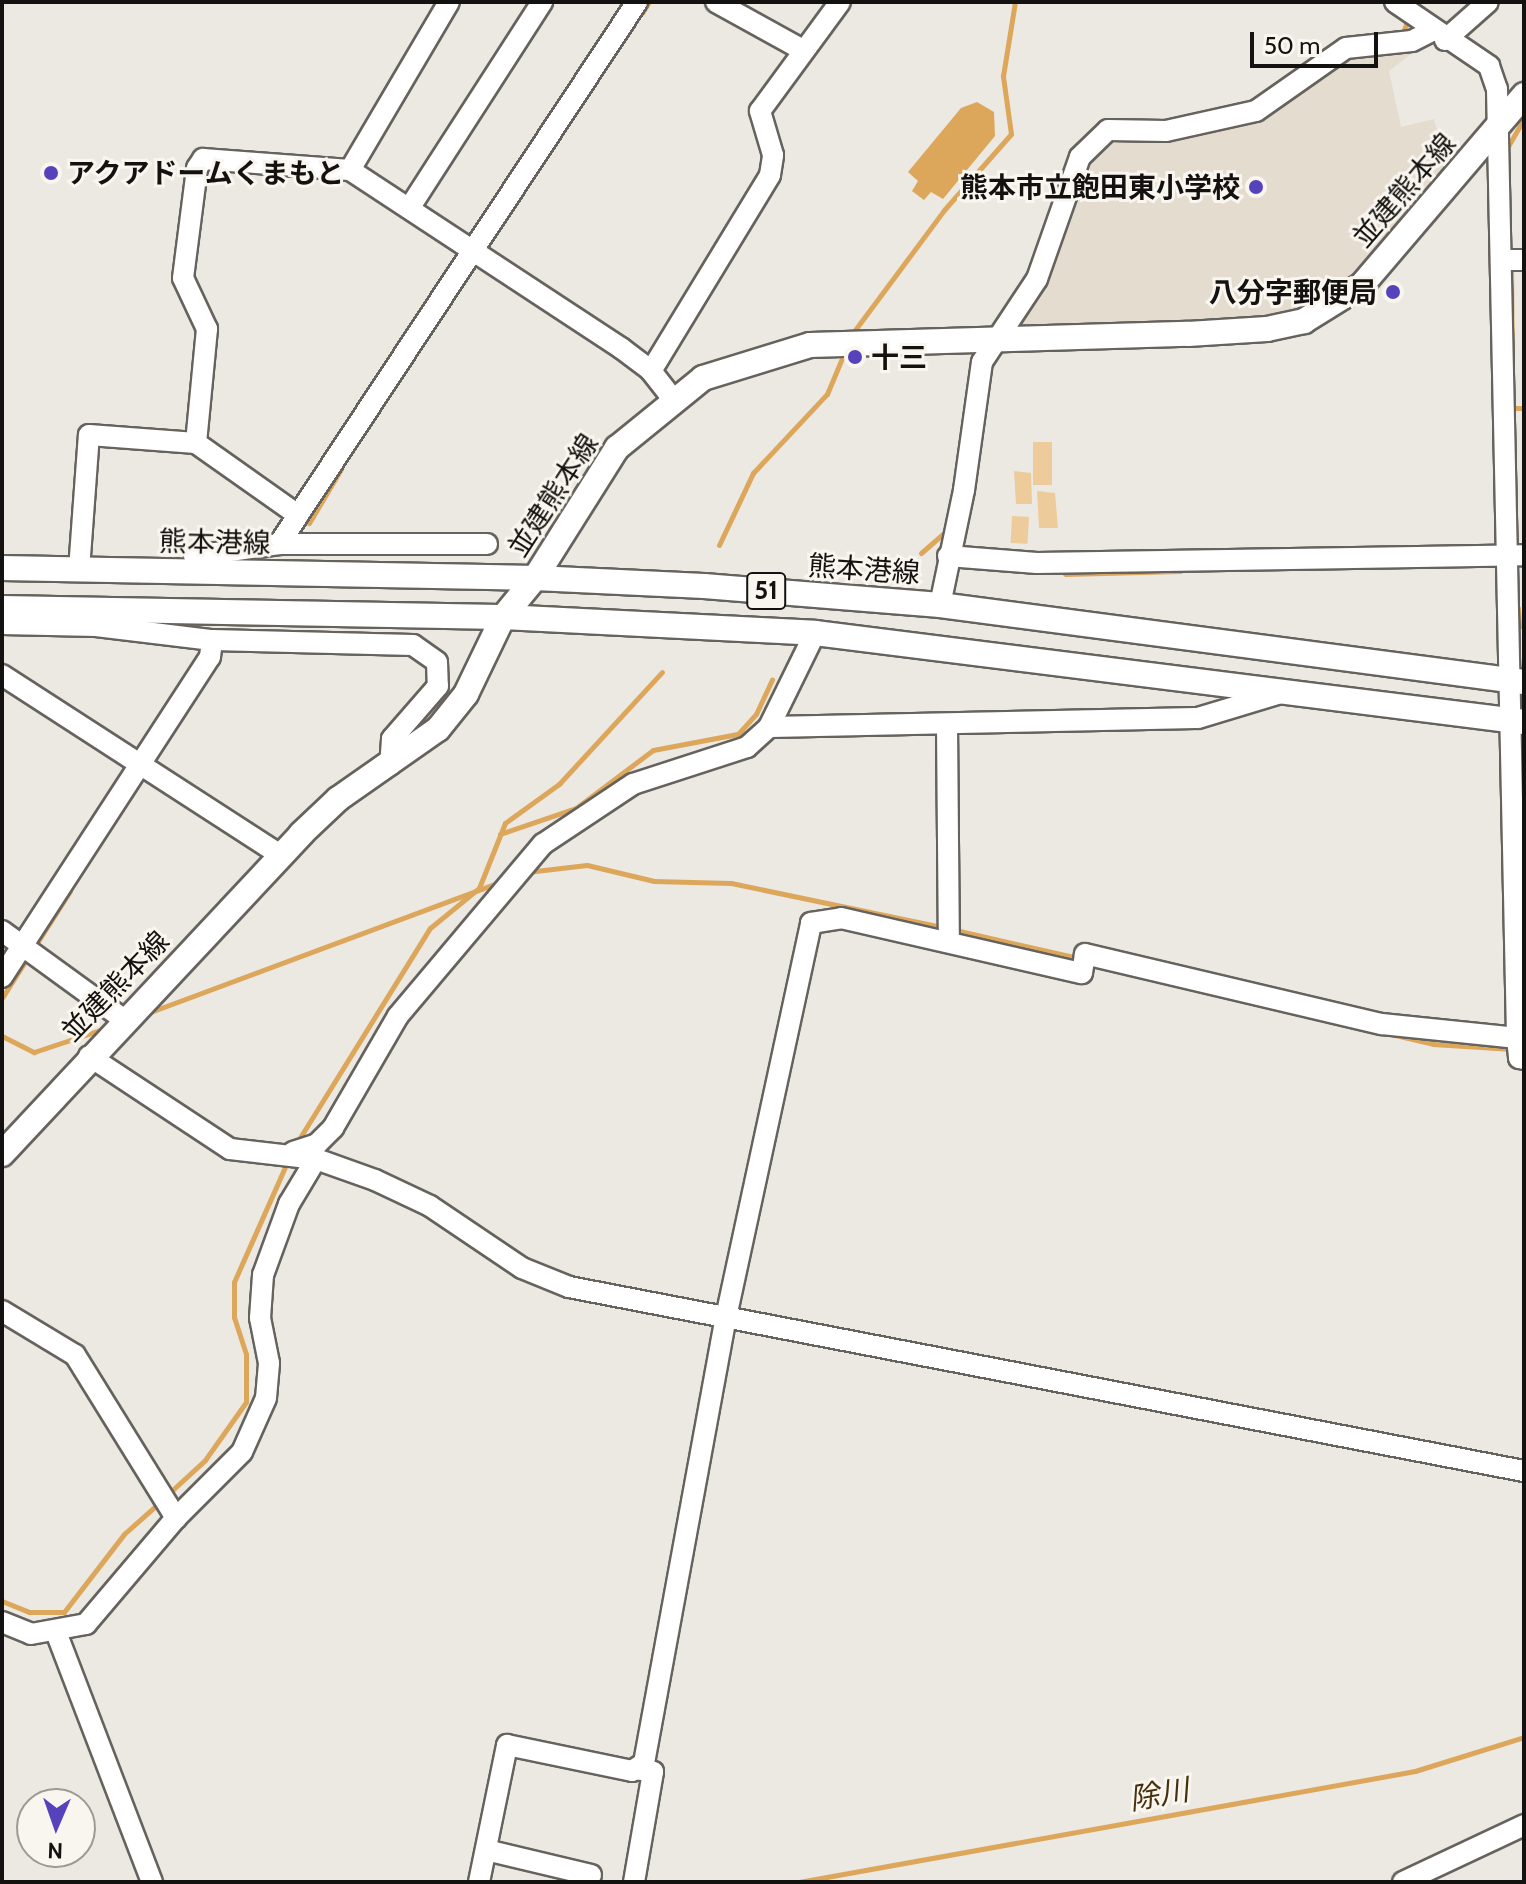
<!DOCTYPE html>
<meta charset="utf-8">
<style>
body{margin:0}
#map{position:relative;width:1526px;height:1884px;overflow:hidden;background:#ece8e2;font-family:Cabin,"Noto Sans JP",sans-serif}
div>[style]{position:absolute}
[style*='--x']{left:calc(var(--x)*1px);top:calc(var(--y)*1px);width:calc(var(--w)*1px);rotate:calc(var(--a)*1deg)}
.built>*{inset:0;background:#e5dcd0}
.green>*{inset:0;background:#eecb9b;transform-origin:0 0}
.water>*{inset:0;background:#dda75b}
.stream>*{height:5px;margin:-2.5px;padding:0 2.5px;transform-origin:2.5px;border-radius:2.5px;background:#dda75b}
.roads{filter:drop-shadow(2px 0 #66625d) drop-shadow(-2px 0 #66625d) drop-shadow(0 2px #66625d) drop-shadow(0 -2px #66625d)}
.minor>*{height:20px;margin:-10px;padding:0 10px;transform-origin:10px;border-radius:10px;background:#fff}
.major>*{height:24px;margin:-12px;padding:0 12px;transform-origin:12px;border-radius:12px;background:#fff}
.dots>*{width:22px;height:22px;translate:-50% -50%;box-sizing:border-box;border:4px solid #f9f5ef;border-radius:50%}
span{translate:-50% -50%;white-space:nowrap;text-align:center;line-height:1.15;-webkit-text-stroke:6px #f9f5ef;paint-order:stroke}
.shield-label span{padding:2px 6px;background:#f9f5ef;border:2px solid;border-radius:6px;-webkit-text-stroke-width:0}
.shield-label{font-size:26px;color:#141210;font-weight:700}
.poi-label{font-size:28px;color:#141210;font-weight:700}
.left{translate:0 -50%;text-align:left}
.right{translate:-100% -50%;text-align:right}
.street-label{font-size:28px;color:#141210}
.water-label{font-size:30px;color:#46300e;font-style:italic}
.frame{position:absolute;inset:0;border:4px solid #141210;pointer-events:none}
.north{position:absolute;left:16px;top:1788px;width:80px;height:80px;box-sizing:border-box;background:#f9f5ef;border:2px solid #9d9a96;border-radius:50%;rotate:182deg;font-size:22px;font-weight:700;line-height:32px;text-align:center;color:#141210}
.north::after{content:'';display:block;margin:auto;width:28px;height:36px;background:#5643bb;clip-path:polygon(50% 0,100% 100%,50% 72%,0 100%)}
.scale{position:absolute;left:1250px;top:32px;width:128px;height:36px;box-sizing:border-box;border:4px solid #141210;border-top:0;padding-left:10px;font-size:24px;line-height:28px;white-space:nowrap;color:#141210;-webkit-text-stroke:6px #f9f5ef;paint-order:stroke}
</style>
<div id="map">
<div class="built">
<div style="clip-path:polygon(1432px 38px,1389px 71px,1401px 127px,1434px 119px,1449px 172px,1338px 293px,1283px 318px,1022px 329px,1021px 319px,1079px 175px,1108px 138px,1166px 139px,1230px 126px,1341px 59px)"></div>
</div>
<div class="green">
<div style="left:1033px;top:442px;width:19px;height:43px"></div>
<div style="clip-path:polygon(1014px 471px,1031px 473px,1032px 504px,1016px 504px)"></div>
<div style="clip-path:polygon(1037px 491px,1055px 493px,1058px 528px,1039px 528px)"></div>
<div style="left:1012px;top:516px;width:17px;height:27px;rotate:3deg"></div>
</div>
<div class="water">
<div style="clip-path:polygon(977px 102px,994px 112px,995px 136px,943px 199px,931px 192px,924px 200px,912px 191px,918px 181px,908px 172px,961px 108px)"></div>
</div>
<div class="stream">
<div style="--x:642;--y:13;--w:13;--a:-58"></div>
<div style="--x:1450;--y:23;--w:31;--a:-42"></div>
<div style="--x:1402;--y:35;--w:19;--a:-69"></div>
<div style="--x:1507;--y:148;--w:34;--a:-60"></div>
<div style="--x:1057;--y:193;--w:29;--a:-68"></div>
<div style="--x:1511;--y:266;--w:220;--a:89.5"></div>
<div style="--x:852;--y:334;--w:154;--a:-53.4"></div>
<div style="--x:944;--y:210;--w:101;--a:-48.6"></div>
<div style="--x:1011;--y:134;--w:59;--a:-97.9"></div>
<div style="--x:1003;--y:76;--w:75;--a:-80.8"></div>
<div style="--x:1515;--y:408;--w:9;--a:0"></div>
<div style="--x:958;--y:464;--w:33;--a:-81"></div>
<div style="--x:309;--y:523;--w:63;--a:-59.3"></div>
<div style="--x:719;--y:545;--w:80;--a:-64.7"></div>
<div style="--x:753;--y:473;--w:108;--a:-46.9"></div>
<div style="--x:827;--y:394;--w:47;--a:-67.3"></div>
<div style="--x:921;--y:553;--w:37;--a:-41"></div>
<div style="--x:1065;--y:574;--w:115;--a:-1.5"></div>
<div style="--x:1518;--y:608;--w:19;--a:87"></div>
<div style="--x:500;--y:834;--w:80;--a:-18.9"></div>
<div style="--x:576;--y:808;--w:96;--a:-37"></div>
<div style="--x:653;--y:750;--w:86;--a:-10.7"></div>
<div style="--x:738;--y:734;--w:27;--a:-48"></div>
<div style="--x:756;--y:714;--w:38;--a:-65"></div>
<div style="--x:527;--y:872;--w:60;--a:-6.7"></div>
<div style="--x:587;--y:865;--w:69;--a:13.4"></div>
<div style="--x:654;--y:881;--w:77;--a:1.5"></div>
<div style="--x:731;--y:883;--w:220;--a:11.8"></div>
<div style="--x:955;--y:930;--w:126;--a:12.8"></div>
<div style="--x:35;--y:946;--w:65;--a:-57.5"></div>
<div style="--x:2;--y:998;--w:51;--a:-57.9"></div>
<div style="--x:145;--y:1014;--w:382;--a:-20.4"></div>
<div style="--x:1395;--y:1035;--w:39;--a:13"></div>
<div style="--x:1433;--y:1044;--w:79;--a:3.6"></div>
<div style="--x:2;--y:1036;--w:36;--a:27"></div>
<div style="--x:34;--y:1052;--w:79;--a:-18.4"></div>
<div style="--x:296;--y:1144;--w:254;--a:-58.2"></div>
<div style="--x:430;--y:928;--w:63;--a:-39.2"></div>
<div style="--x:479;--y:888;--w:70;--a:-68.2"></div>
<div style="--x:505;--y:823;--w:67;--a:-35.8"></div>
<div style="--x:559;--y:784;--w:152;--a:-47.4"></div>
<div style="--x:167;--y:1495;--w:52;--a:-42.6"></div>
<div style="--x:205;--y:1460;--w:71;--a:-54.7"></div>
<div style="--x:246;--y:1402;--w:48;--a:-90"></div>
<div style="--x:246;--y:1354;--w:39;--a:-108"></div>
<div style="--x:234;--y:1317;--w:35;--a:-90"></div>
<div style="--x:234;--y:1282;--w:133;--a:-66.1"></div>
<div style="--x:2;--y:1601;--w:29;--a:22"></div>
<div style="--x:29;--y:1612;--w:35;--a:0"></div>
<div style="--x:64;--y:1612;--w:98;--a:-52.4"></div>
<div style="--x:124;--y:1534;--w:48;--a:-41.6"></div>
<div style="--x:799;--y:1882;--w:626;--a:-10.21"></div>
<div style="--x:1415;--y:1771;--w:114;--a:-17.3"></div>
</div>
<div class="roads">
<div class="minor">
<div style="--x:716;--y:2;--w:99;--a:28.9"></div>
<div style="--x:1395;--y:2;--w:114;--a:34.2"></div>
<div style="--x:1489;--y:66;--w:24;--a:71"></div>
<div style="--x:1497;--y:89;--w:949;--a:88.79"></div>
<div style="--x:1517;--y:1038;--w:20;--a:84"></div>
<div style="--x:1519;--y:1058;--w:5;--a:11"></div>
<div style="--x:1445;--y:40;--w:57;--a:-41.5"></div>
<div style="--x:350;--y:170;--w:195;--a:-59.5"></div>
<div style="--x:410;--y:207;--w:244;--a:-57.2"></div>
<div style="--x:1502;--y:260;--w:22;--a:0"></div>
<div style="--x:651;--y:371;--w:229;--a:-58.7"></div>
<div style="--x:770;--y:175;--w:20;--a:-81"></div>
<div style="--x:773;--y:155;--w:46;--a:-106.5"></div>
<div style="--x:760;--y:111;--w:135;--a:-53.7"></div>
<div style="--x:196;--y:443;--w:115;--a:-84.5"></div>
<div style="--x:207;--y:329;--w:56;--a:-115.2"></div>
<div style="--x:183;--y:278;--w:111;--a:-82.7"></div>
<div style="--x:197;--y:168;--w:11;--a:-56"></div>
<div style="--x:203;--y:159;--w:147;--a:4.3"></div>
<div style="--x:350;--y:170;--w:324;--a:33.3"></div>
<div style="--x:621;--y:348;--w:38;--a:37"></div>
<div style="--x:651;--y:371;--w:36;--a:52"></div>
<div style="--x:279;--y:544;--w:650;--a:-56.55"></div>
<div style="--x:194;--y:556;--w:86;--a:-8"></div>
<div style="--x:279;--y:544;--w:208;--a:0"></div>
<div style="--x:948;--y:556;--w:89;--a:4.5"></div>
<div style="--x:1037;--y:563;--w:487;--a:-0.9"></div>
<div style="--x:79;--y:570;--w:135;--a:-85.8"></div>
<div style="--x:89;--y:435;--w:107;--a:4.3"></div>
<div style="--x:196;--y:443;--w:125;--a:35.2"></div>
<div style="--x:940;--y:605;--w:117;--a:-78.2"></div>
<div style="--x:964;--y:490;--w:129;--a:-82"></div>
<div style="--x:982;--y:362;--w:100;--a:-56.5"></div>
<div style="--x:1037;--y:279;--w:129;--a:-70.6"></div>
<div style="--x:1080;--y:157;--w:39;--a:-44"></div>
<div style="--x:1108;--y:130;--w:58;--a:1"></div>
<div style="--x:1166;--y:131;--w:92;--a:-12.5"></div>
<div style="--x:1256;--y:111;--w:110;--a:-35"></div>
<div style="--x:1346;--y:48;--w:66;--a:-6.1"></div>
<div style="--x:1412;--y:41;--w:22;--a:-27"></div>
<div style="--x:2;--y:624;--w:94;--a:1.2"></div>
<div style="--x:96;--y:626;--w:117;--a:6.9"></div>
<div style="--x:212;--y:640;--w:201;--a:1.4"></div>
<div style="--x:413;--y:645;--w:29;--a:35"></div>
<div style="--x:437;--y:662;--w:24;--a:88"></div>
<div style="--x:438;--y:686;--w:70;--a:131"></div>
<div style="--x:392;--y:739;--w:26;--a:94"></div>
<div style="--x:2;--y:675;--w:331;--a:32.9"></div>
<div style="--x:947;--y:725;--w:216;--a:89.5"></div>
<div style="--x:769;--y:727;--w:429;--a:-1.2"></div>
<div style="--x:1198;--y:718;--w:87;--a:-16.8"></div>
<div style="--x:2;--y:931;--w:153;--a:36"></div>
<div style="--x:2;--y:977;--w:382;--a:-57"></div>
<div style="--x:210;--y:657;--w:17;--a:-83"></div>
<div style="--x:89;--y:1056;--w:169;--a:33.4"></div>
<div style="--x:230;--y:1149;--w:87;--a:6.6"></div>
<div style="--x:316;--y:1159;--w:63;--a:19.6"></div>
<div style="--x:375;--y:1180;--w:61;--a:25.3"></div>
<div style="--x:430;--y:1206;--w:111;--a:34"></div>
<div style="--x:522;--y:1268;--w:51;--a:22"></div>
<div style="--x:569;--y:1287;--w:973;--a:10.91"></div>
<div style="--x:293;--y:1152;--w:25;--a:-18"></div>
<div style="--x:317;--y:1144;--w:23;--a:-45"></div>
<div style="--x:333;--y:1128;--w:129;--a:-59.9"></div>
<div style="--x:398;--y:1016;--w:225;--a:-49.9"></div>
<div style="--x:543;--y:844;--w:108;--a:-33.7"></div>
<div style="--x:633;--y:784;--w:120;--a:-18"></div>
<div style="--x:747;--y:747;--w:30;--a:-42"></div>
<div style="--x:769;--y:727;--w:105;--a:-63.9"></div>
<div style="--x:2;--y:1311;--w:85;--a:31.1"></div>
<div style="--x:75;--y:1355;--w:192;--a:58.2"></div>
<div style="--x:2;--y:1622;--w:31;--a:22"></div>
<div style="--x:31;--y:1634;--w:56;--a:-10.3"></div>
<div style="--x:86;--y:1624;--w:139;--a:-49.7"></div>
<div style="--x:176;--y:1518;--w:93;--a:-45"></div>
<div style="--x:242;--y:1452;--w:59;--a:-66"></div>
<div style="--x:266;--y:1398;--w:35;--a:-85"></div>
<div style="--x:269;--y:1363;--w:46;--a:-101.3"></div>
<div style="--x:260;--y:1318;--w:43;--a:-86"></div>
<div style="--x:263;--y:1275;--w:76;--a:-69.9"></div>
<div style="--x:289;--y:1204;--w:52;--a:-59"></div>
<div style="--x:56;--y:1632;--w:268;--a:69"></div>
<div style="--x:486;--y:1850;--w:108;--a:13.4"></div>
<div style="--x:479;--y:1882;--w:140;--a:-78.4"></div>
<div style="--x:507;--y:1745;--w:128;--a:11.7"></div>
<div style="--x:632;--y:1771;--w:14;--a:-34"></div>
<div style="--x:644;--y:1763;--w:453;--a:-79.6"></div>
<div style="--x:726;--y:1317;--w:403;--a:-77.8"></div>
<div style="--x:811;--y:923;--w:30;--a:-9"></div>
<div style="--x:841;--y:918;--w:247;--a:12.9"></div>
<div style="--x:1082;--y:973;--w:19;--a:-81"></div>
<div style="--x:1085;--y:954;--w:305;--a:13.3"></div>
<div style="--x:1382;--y:1024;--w:136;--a:5.9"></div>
<div style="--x:634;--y:1882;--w:112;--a:-80.2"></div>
<div style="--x:653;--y:1772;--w:17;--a:-170"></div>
<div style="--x:1403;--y:1882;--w:134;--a:-25.2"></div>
</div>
<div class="major">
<div style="--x:2;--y:568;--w:533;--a:1.07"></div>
<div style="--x:535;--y:578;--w:169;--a:2.7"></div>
<div style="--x:704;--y:586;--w:237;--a:4.6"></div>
<div style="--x:940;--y:605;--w:589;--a:7.51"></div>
<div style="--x:2;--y:608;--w:501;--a:1.03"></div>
<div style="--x:503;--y:617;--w:312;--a:2.9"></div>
<div style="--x:815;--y:633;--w:715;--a:7.15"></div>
<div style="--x:2;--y:1154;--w:438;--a:-46.9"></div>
<div style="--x:301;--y:834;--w:51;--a:-43.4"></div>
<div style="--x:338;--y:799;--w:122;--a:-35"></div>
<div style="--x:438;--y:729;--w:45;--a:-51.3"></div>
<div style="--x:466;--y:694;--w:85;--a:-64.3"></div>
<div style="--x:503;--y:617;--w:50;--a:-50.6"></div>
<div style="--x:535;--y:578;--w:154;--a:-57.8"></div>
<div style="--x:617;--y:448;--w:111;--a:-39.1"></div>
<div style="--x:703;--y:378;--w:112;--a:-17.1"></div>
<div style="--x:810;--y:345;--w:378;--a:-1.7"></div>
<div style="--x:1188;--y:334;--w:79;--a:-3.6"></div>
<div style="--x:1267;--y:329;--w:38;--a:-12"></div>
<div style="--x:1304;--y:321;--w:68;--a:-31.8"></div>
<div style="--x:1362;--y:285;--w:250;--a:-49.5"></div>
</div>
</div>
<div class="dots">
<div style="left:51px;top:173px;background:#5643bb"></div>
<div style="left:1256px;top:187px;background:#5643bb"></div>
<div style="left:1393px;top:292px;background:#5643bb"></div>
<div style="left:855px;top:357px;background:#5643bb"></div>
</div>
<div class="shield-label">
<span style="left:766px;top:591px">51</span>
</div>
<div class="poi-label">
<span class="left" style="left:67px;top:173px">アクアドームくまもと</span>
<span class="right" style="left:1240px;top:187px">熊本市立飽田東小学校</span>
<span class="right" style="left:1377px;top:292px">八分字郵便局</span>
<span class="left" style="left:871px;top:357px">十三</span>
</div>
<div class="street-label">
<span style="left:1404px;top:190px;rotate:-49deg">並建熊本線</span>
<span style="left:553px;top:495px;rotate:-57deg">並建熊本線</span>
<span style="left:215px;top:542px;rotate:1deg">熊本港線</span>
<span style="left:864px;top:569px;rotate:4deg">熊本港線</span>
<span style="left:115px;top:986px;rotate:-46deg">並建熊本線</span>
</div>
<div class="water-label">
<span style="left:1159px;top:1795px;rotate:-10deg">除川</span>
</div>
<div class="frame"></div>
<div class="north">N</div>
<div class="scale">50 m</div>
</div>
